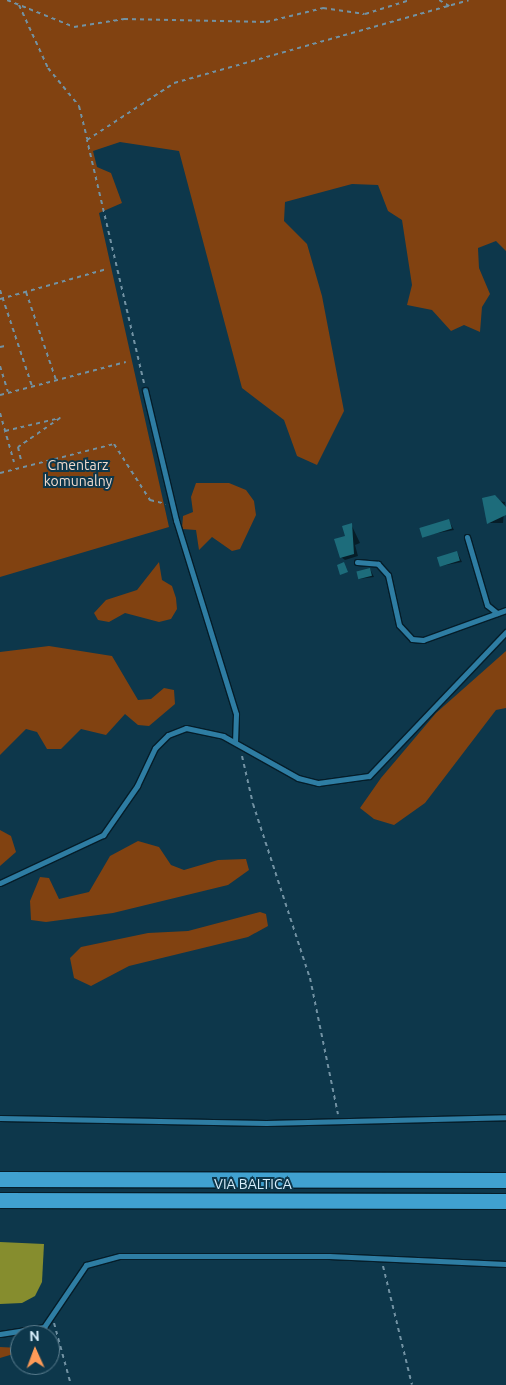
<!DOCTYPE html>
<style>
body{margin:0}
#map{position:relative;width:506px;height:1385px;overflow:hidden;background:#0d374b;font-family:Ubuntu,sans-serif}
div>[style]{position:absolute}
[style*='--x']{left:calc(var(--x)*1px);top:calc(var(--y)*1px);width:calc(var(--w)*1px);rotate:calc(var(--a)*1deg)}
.green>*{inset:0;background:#814211}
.water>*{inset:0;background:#868d2e}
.shadow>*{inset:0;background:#0007}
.building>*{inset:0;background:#1d6c7b;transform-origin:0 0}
.path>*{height:2px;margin-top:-1px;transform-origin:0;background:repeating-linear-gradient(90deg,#7292a3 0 4px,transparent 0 8px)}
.roads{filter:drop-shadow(1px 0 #051d29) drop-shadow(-1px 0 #051d29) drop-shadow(0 1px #051d29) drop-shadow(0 -1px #051d29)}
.service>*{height:5px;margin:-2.5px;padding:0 2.5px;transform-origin:2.5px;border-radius:2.5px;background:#2e7da3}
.motorway>*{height:15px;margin:-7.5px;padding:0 7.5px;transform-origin:7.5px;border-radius:7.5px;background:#40a1d0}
span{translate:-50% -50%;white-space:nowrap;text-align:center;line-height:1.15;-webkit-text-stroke:4px #0d374b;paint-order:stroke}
.park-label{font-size:14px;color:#f1dbce}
.street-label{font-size:14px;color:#d9effc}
.north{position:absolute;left:10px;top:1325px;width:50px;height:50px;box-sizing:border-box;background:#0d374b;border:1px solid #5f8192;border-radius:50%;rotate:358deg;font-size:14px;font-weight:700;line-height:20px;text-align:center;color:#d9effc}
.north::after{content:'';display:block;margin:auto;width:18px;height:22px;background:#fe9b58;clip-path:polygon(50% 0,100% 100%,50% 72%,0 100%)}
</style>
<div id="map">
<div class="green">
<div style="clip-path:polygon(0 0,506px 0,506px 251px,496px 241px,478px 248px,479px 268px,490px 294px,482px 307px,480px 332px,464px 325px,451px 331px,432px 310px,407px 305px,412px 285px,402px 220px,388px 211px,378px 185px,352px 184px,285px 202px,284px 221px,307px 244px,322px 296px,344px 411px,317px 465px,297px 456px,284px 420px,242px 388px,179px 151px,120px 142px,93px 151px,97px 167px,111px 173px,122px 203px,99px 213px,169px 527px,0 577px)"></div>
<div style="clip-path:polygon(196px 483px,229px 483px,246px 490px,254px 501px,256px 515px,240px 549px,232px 551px,212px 537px,199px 550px,196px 530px,182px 529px,183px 516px,193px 512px,191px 497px)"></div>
<div style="clip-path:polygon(159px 562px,162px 580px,172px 586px,176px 598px,177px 609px,171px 619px,159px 622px,125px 613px,109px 622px,98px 620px,94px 613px,106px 600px,137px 590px)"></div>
<div style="clip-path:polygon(49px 646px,112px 656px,138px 700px,151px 699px,164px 688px,174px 690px,175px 704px,149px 726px,138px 725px,125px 714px,106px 735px,81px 729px,61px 749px,47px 749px,37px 732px,26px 729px,0 755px,0 652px)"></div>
<div style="clip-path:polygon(506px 651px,506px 708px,496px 710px,425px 803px,394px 825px,374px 819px,360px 808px,381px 778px,436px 713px)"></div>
<div style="clip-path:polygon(0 830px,11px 836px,16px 852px,0 866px)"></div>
<div style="clip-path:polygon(138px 841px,159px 847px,171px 865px,184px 870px,218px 860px,246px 859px,249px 870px,228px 885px,113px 913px,46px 922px,31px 920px,30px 901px,40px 877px,49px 878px,59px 899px,89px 892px,110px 856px)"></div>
<div style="clip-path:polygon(260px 912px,266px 914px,268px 926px,248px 937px,129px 966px,91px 986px,74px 978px,70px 958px,81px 947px,148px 933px,188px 931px)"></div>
<div style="clip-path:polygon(0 1347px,20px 1348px,20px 1352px,0 1358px)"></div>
</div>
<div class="water">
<div style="clip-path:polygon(0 1242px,44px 1244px,42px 1282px,35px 1296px,22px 1303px,0 1304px)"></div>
</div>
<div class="shadow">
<div style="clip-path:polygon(483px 499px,505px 502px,503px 523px,488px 523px)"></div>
<div style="clip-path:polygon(449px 521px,454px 530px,422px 536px)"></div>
<div style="clip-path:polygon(351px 524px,360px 543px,355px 545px,358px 556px,345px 560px,341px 557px)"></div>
<div style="clip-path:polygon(457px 552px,462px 562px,441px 566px)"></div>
<div style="clip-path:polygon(370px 569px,374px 577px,359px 579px)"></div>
</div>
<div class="building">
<div style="clip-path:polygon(495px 495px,506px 507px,506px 515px,487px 524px,482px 498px)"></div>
<div style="left:449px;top:519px;width:10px;height:31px;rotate:73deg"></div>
<div style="clip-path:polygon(352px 523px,354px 554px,340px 558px,334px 539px,345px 536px,342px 526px)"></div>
<div style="left:457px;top:551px;width:10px;height:21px;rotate:73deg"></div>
<div style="clip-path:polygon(344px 562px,348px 572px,340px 575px,337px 565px)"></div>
<div style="left:370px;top:568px;width:8px;height:14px;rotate:76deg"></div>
</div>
<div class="path">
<div style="--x:7;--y:0;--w:72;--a:21.9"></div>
<div style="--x:74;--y:27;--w:51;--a:-9.1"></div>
<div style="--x:124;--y:19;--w:142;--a:1.2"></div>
<div style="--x:266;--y:22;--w:59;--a:-13.8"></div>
<div style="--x:323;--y:8;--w:42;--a:8.1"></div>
<div style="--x:365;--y:14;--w:47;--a:-17.3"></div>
<div style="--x:439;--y:0;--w:12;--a:31"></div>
<div style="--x:19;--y:5;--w:69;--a:65.3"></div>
<div style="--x:48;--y:68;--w:49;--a:50.8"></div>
<div style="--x:79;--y:106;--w:34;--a:76"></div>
<div style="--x:0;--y:290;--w:101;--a:71.6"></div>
<div style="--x:26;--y:292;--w:93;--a:71.2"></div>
<div style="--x:0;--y:299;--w:111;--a:-15.7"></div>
<div style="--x:0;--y:347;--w:5;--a:-11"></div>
<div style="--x:0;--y:366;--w:27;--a:73"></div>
<div style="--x:144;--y:383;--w:250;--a:-103.2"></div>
<div style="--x:87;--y:140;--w:104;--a:-33.2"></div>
<div style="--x:174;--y:83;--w:306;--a:-15.7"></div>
<div style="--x:0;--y:395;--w:130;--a:-14.7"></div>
<div style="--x:0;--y:413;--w:51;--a:74.1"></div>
<div style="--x:5;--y:431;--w:57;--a:-13.3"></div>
<div style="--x:60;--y:418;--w:51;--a:145.4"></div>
<div style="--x:18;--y:447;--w:13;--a:77"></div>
<div style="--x:0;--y:473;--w:118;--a:-14.3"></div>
<div style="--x:114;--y:444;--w:67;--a:57.3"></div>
<div style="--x:150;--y:500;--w:16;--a:14"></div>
<div style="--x:242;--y:756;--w:49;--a:77.1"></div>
<div style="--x:253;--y:804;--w:183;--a:71.9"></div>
<div style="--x:310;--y:978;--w:139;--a:78.4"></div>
<div style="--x:383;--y:1266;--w:122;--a:76.3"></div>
<div style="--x:54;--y:1323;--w:64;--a:74.7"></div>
</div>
<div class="roads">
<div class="service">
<div style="--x:145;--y:390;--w:134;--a:76.6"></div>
<div style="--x:176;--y:520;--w:203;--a:72.8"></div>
<div style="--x:236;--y:714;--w:28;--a:92"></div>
<div style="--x:467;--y:537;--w:71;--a:73.6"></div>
<div style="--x:487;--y:605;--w:13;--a:39"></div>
<div style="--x:357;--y:562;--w:21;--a:5"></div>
<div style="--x:378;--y:564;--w:15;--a:48"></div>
<div style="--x:388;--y:575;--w:51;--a:77.6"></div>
<div style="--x:399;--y:625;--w:19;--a:47"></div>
<div style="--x:412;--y:639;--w:11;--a:5"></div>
<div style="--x:423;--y:640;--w:88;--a:-19.9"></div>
<div style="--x:0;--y:883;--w:114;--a:-25"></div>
<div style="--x:103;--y:835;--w:60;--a:-55.2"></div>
<div style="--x:137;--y:786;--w:42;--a:-64.7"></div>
<div style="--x:155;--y:748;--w:18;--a:-45"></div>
<div style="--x:168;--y:735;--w:19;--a:-21"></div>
<div style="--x:186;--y:728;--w:38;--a:12"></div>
<div style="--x:223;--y:736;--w:86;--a:29.2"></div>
<div style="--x:298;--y:778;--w:21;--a:14"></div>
<div style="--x:318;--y:783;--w:51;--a:-7.8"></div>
<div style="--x:369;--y:776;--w:199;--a:-46.4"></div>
<div style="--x:0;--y:1118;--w:266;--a:1.1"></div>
<div style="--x:266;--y:1123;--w:240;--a:-1.4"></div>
<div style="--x:0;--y:1334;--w:45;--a:-9"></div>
<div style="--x:44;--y:1327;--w:75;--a:-55.9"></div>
<div style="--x:86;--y:1265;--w:35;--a:-15"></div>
<div style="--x:120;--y:1256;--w:209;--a:0"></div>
<div style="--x:329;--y:1256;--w:177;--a:2.6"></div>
</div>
<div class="motorway">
<div style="--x:0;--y:1179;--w:506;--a:0.11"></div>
<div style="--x:0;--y:1200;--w:506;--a:0.11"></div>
</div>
</div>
<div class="park-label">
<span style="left:78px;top:473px">Cmentarz<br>komunalny</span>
</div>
<div class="street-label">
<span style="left:253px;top:1184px">VIA BALTICA</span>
</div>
<div class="north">N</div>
</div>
